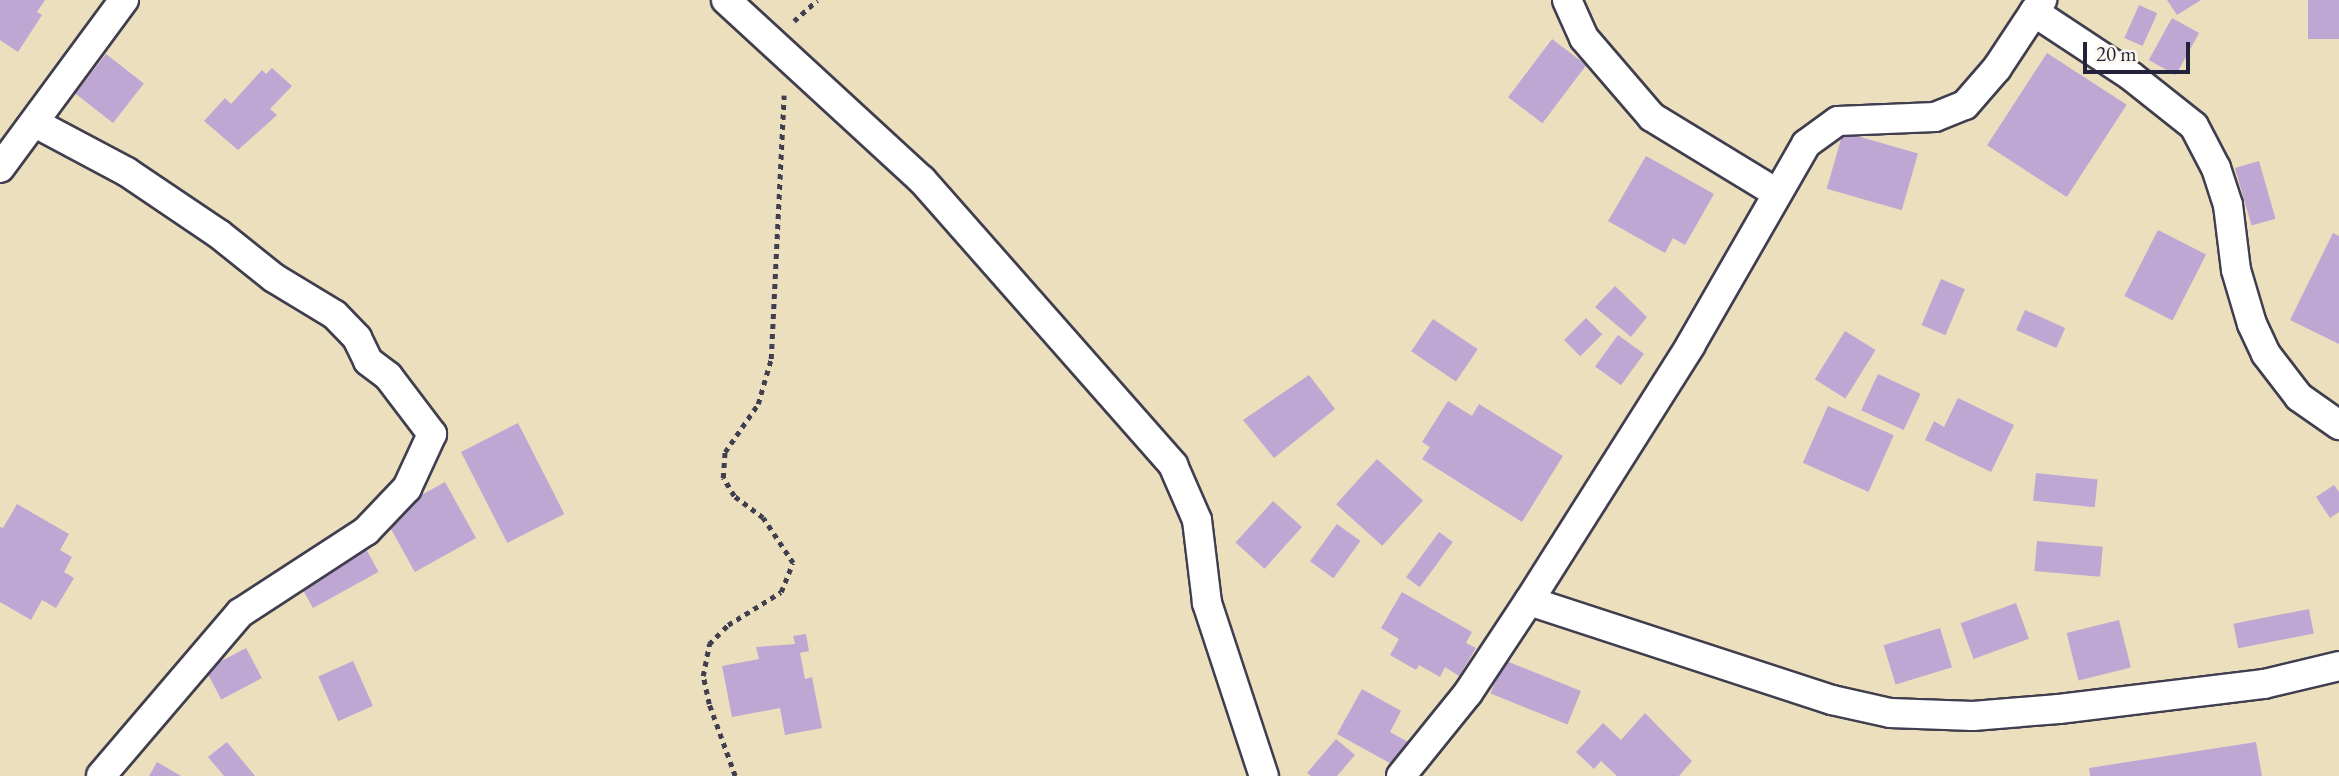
<!DOCTYPE html>
<style>
body{margin:0}
#map{position:relative;width:2339px;height:776px;overflow:hidden;background:#ecdfbe;font-family:"EB Garamond",serif}
div>[style]{position:absolute}
[style*='--x']{left:calc(var(--x)*1px);top:calc(var(--y)*1px);width:calc(var(--w)*1px);rotate:calc(var(--a)*1deg)}
.building>*{inset:0;background:#bea7d3;transform-origin:0 0}
.path>*{height:4.5px;margin-top:-2.25px;transform-origin:0;background:repeating-linear-gradient(90deg,#403e4f 0 5px,transparent 0 10px)}
.roads{filter:drop-shadow(2px 0 #403e4f) drop-shadow(-2px 0 #403e4f) drop-shadow(0 2px #403e4f) drop-shadow(0 -2px #403e4f)}
.street>*{height:28px;margin:-14px;padding:0 14px;transform-origin:14px;border-radius:14px;background:#fff}
span{translate:-50% -50%;white-space:nowrap;text-align:center;line-height:1.15;-webkit-text-stroke:5px #fbf7ec;paint-order:stroke}
.scale{position:absolute;left:2083px;top:42px;width:107px;height:32px;box-sizing:border-box;border:4px solid #22223b;border-top:0;padding-left:9px;font-size:21px;line-height:24px;white-space:nowrap;color:#22223b;-webkit-text-stroke:5px #fbf7ec;paint-order:stroke}
</style>
<div id="map">
<div class="building">
<div style="clip-path:polygon(0 0,45px 0,37px 12px,42px 15px,18px 52px,0 40px)"></div>
<div style="clip-path:polygon(2167px 0,2201px 0,2177px 15px)"></div>
<div style="left:2308px;top:0;width:31px;height:39px"></div>
<div style="left:2139px;top:5px;width:20px;height:36px;rotate:24deg"></div>
<div style="left:2172px;top:18px;width:31px;height:48px;rotate:29deg"></div>
<div style="left:1552px;top:39px;width:43px;height:73px;rotate:37deg"></div>
<div style="left:2047px;top:53px;width:95px;height:110px;rotate:33deg"></div>
<div style="left:106px;top:54px;width:48px;height:50px;rotate:38deg"></div>
<div style="clip-path:polygon(272px 68px,292px 86px,270px 109px,277px 115px,238px 150px,204px 121px,225px 98px,231px 104px,262px 70px,266px 74px)"></div>
<div style="left:1843px;top:132px;width:78px;height:59px;rotate:16deg"></div>
<div style="clip-path:polygon(1646px 156px,1714px 194px,1685px 245px,1673px 238px,1665px 253px,1608px 221px)"></div>
<div style="left:2259px;top:161px;width:60px;height:25px;rotate:74deg"></div>
<div style="left:2158px;top:230px;width:54px;height:74px;rotate:27deg"></div>
<div style="clip-path:polygon(2333px 233px,2339px 236px,2339px 344px,2290px 320px)"></div>
<div style="left:1941px;top:279px;width:26px;height:50px;rotate:23deg"></div>
<div style="clip-path:polygon(1615px 286px,1647px 317px,1631px 337px,1595px 307px)"></div>
<div style="left:2025px;top:310px;width:44px;height:22px;rotate:24deg"></div>
<div style="left:1586px;top:318px;width:23px;height:31px;rotate:45deg"></div>
<div style="left:1433px;top:319px;width:54px;height:39px;rotate:34deg"></div>
<div style="left:1845px;top:331px;width:36px;height:57px;rotate:32deg"></div>
<div style="left:1618px;top:335px;width:32px;height:39px;rotate:36deg"></div>
<div style="left:1878px;top:374px;width:47px;height:40px;rotate:25deg"></div>
<div style="clip-path:polygon(1309px 375px,1335px 409px,1274px 458px,1243px 420px)"></div>
<div style="clip-path:polygon(1958px 398px,2014px 425px,1991px 472px,1925px 440px,1934px 421px,1944px 427px)"></div>
<div style="clip-path:polygon(1448px 401px,1472px 416px,1479px 404px,1563px 456px,1522px 522px,1422px 459px,1430px 447px,1422px 442px)"></div>
<div style="left:1828px;top:406px;width:72px;height:62px;rotate:24deg"></div>
<div style="left:518px;top:423px;width:102px;height:64px;rotate:63deg"></div>
<div style="left:1377px;top:459px;width:62px;height:61px;rotate:42deg"></div>
<div style="left:2036px;top:473px;width:62px;height:28px;rotate:6deg"></div>
<div style="left:445px;top:482px;width:64px;height:70px;rotate:61deg"></div>
<div style="clip-path:polygon(2334px 485px,2339px 492px,2339px 512px,2330px 518px,2316px 497px)"></div>
<div style="left:1273px;top:501px;width:39px;height:56px;rotate:42deg"></div>
<div style="clip-path:polygon(17px 504px,69px 534px,60px 550px,72px 557px,64px 572px,74px 578px,56px 608px,42px 600px,31px 620px,0 602px,0 527px,3px 528px)"></div>
<div style="left:1337px;top:524px;width:29px;height:46px;rotate:36deg"></div>
<div style="left:1439px;top:532px;width:17px;height:56px;rotate:36deg"></div>
<div style="left:2037px;top:541px;width:66px;height:30px;rotate:5deg"></div>
<div style="left:366px;top:549px;width:26px;height:75px;rotate:61deg"></div>
<div style="clip-path:polygon(1402px 592px,1472px 632px,1466px 643px,1476px 648px,1459px 676px,1445px 667px,1440px 677px,1419px 665px,1416px 670px,1390px 655px,1399px 639px,1381px 628px)"></div>
<div style="left:2016px;top:603px;width:38px;height:59px;rotate:70deg"></div>
<div style="left:2309px;top:609px;width:25px;height:77px;rotate:79deg"></div>
<div style="left:2119px;top:620px;width:49px;height:54px;rotate:76deg"></div>
<div style="left:1940px;top:628px;width:41px;height:59px;rotate:73deg"></div>
<div style="clip-path:polygon(806px 634px,809px 651px,800px 653px,805px 679px,812px 677px,822px 728px,785px 735px,780px 708px,732px 717px,722px 666px,759px 659px,756px 647px,795px 644px,793px 636px)"></div>
<div style="left:246px;top:648px;width:34px;height:46px;rotate:62deg"></div>
<div style="left:1504px;top:660px;width:83px;height:36px;rotate:22deg"></div>
<div style="left:353px;top:661px;width:49px;height:38px;rotate:66deg"></div>
<div style="clip-path:polygon(1362px 689px,1401px 711px,1390px 732px,1410px 743px,1397px 767px,1337px 734px)"></div>
<div style="clip-path:polygon(1645px 713px,1692px 761px,1679px 776px,1617px 776px,1601px 761px,1594px 769px,1576px 752px,1603px 723px,1621px 740px)"></div>
<div style="clip-path:polygon(1336px 739px,1355px 755px,1337px 776px,1311px 776px,1307px 773px)"></div>
<div style="clip-path:polygon(227px 742px,255px 776px,224px 776px,208px 757px)"></div>
<div style="clip-path:polygon(2256px 742px,2262px 776px,2090px 776px,2089px 768px)"></div>
<div style="clip-path:polygon(157px 762px,181px 776px,149px 776px)"></div>
</div>
<div class="path">
<div style="--x:794;--y:21;--w:31;--a:-42"></div>
<div style="--x:735;--y:776;--w:77;--a:-109.9"></div>
<div style="--x:709;--y:704;--w:29;--a:-102"></div>
<div style="--x:703;--y:676;--w:33;--a:-79"></div>
<div style="--x:709;--y:644;--w:27;--a:-45"></div>
<div style="--x:728;--y:625;--w:62;--a:-31.9"></div>
<div style="--x:781;--y:592;--w:31;--a:-68"></div>
<div style="--x:793;--y:563;--w:54;--a:-123.7"></div>
<div style="--x:763;--y:518;--w:36;--a:-143"></div>
<div style="--x:734;--y:496;--w:21;--a:-121"></div>
<div style="--x:723;--y:478;--w:26;--a:-86"></div>
<div style="--x:725;--y:452;--w:58;--a:-55.5"></div>
<div style="--x:758;--y:404;--w:47;--a:-73.9"></div>
<div style="--x:771;--y:359;--w:264;--a:-87.2"></div>
</div>
<div class="roads">
<div class="street">
<div style="--x:726;--y:0;--w:266;--a:42.6"></div>
<div style="--x:922;--y:180;--w:380;--a:48.6"></div>
<div style="--x:1173;--y:465;--w:60;--a:66.4"></div>
<div style="--x:1197;--y:520;--w:84;--a:83.1"></div>
<div style="--x:1207;--y:603;--w:182;--a:71.8"></div>
<div style="--x:1567;--y:0;--w:42;--a:65.9"></div>
<div style="--x:1584;--y:38;--w:104;--a:49.3"></div>
<div style="--x:1652;--y:117;--w:144;--a:31.4"></div>
<div style="--x:2034;--y:12;--w:116;--a:33.4"></div>
<div style="--x:2131;--y:76;--w:80;--a:38.4"></div>
<div style="--x:2194;--y:126;--w:47;--a:62.4"></div>
<div style="--x:2216;--y:168;--w:39;--a:72"></div>
<div style="--x:2228;--y:205;--w:65;--a:83"></div>
<div style="--x:2236;--y:270;--w:56;--a:73.5"></div>
<div style="--x:2252;--y:324;--w:33;--a:65"></div>
<div style="--x:2266;--y:354;--w:54;--a:52.5"></div>
<div style="--x:2299;--y:397;--w:49;--a:35"></div>
<div style="--x:35;--y:123;--w:104;--a:28"></div>
<div style="--x:127;--y:172;--w:111;--a:34"></div>
<div style="--x:219;--y:234;--w:70;--a:38.7"></div>
<div style="--x:274;--y:278;--w:71;--a:31.2"></div>
<div style="--x:335;--y:315;--w:32;--a:46"></div>
<div style="--x:357;--y:338;--w:25;--a:64"></div>
<div style="--x:368;--y:361;--w:25;--a:37"></div>
<div style="--x:388;--y:376;--w:73;--a:52.8"></div>
<div style="--x:432;--y:434;--w:60;--a:114.8"></div>
<div style="--x:407;--y:488;--w:59;--a:133.6"></div>
<div style="--x:366;--y:531;--w:150;--a:146.9"></div>
<div style="--x:240;--y:613;--w:214;--a:130.5"></div>
<div style="--x:0;--y:168;--w:209;--a:-53.6"></div>
<div style="--x:1529;--y:601;--w:319;--a:18.1"></div>
<div style="--x:1832;--y:700;--w:59;--a:12.6"></div>
<div style="--x:1890;--y:713;--w:83;--a:2.1"></div>
<div style="--x:1973;--y:716;--w:86;--a:-4.7"></div>
<div style="--x:2059;--y:709;--w:207;--a:-7"></div>
<div style="--x:2264;--y:684;--w:77;--a:-13.5"></div>
<div style="--x:1401;--y:776;--w:107;--a:-51.1"></div>
<div style="--x:1468;--y:693;--w:110;--a:-56.5"></div>
<div style="--x:1529;--y:601;--w:302;--a:-57.7"></div>
<div style="--x:1690;--y:346;--w:233;--a:-60.1"></div>
<div style="--x:1806;--y:144;--w:39;--a:-36"></div>
<div style="--x:1838;--y:121;--w:97;--a:-2.4"></div>
<div style="--x:1935;--y:117;--w:32;--a:-22"></div>
<div style="--x:1965;--y:105;--w:49;--a:-49.1"></div>
<div style="--x:1997;--y:68;--w:82;--a:-56.5"></div>
</div>
</div>
<div class="scale">20 m</div>
</div>
